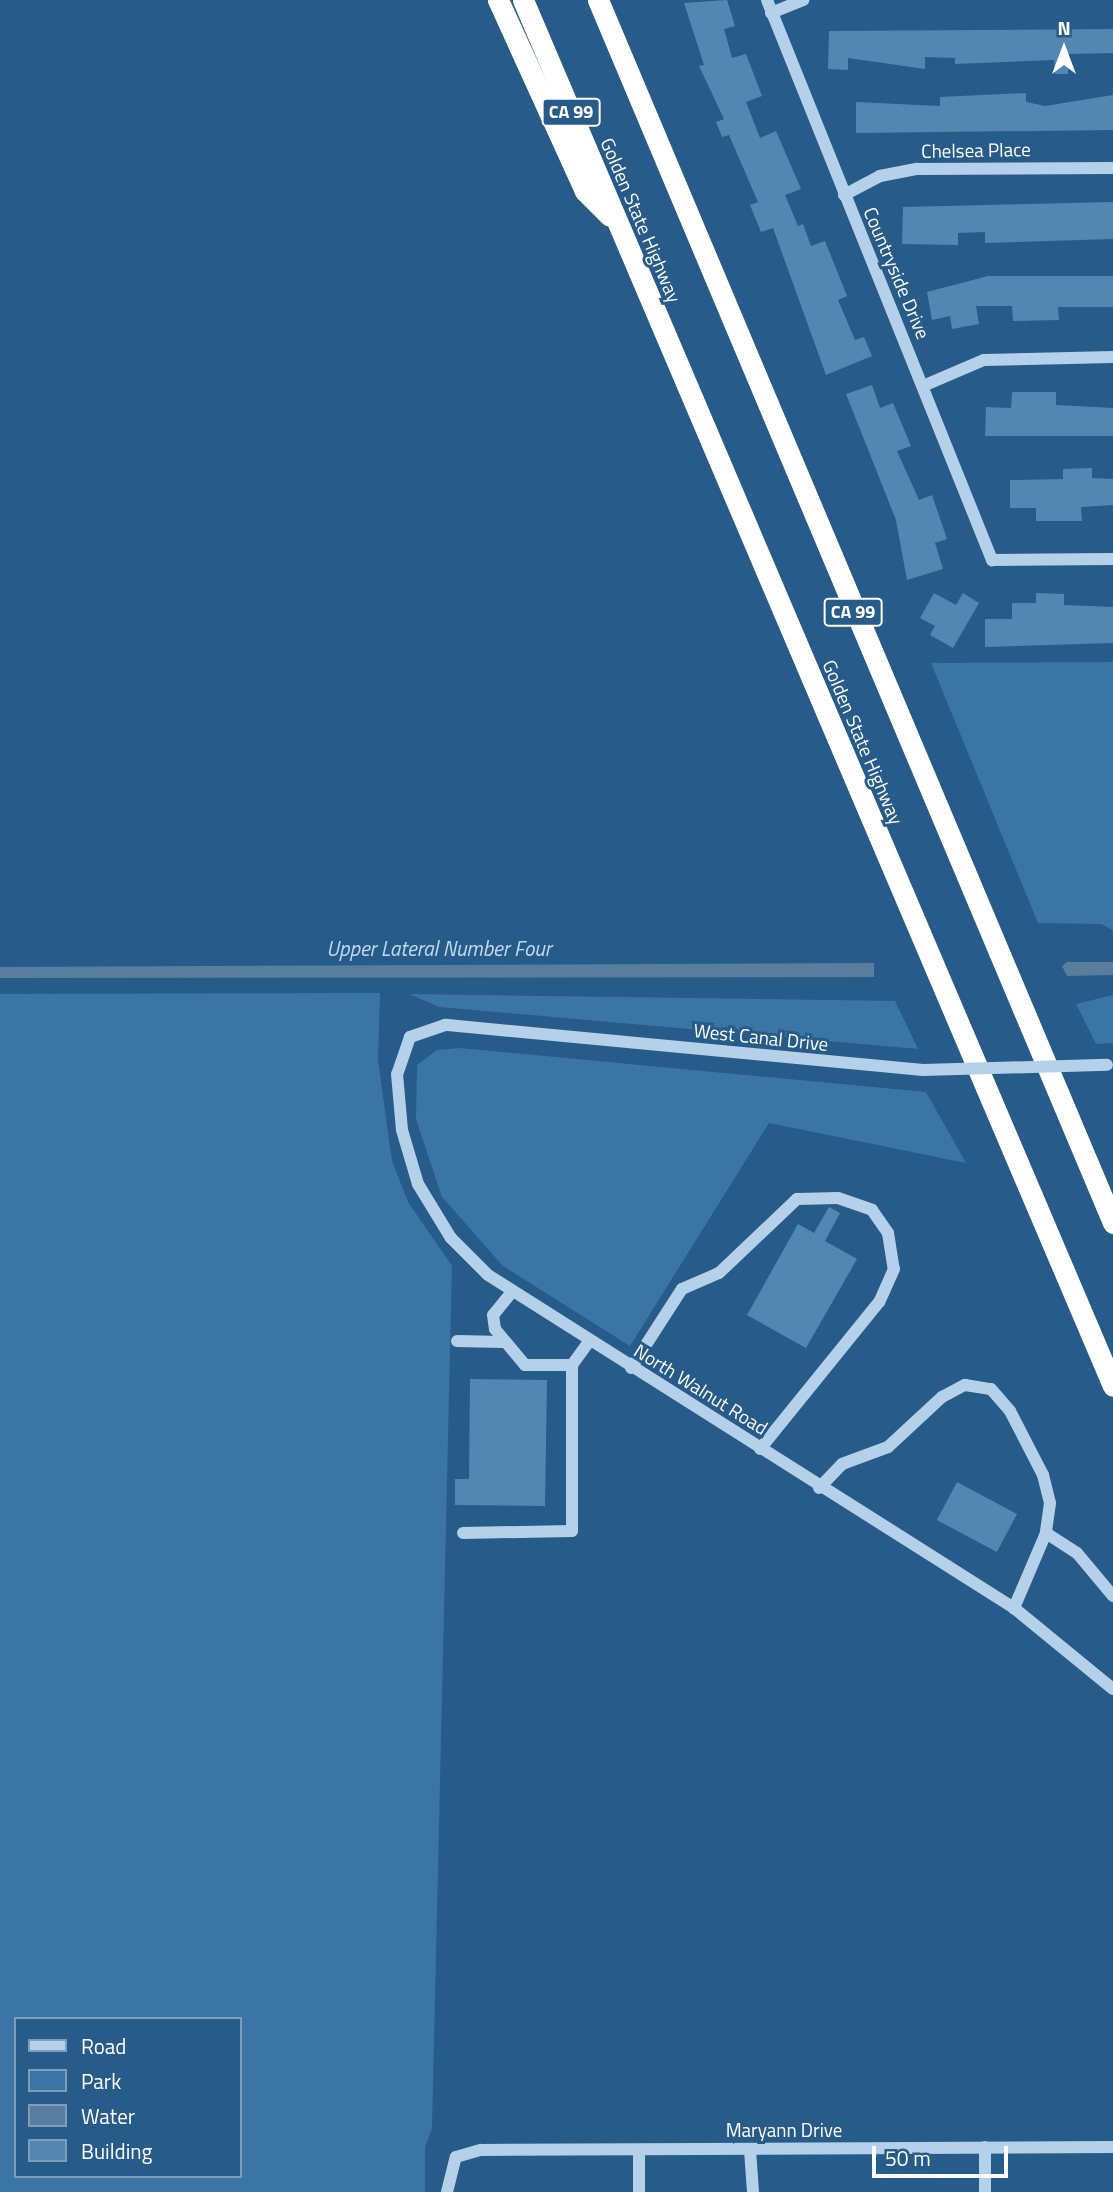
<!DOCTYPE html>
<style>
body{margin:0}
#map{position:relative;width:1113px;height:2192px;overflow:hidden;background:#275b89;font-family:"Titillium Web",sans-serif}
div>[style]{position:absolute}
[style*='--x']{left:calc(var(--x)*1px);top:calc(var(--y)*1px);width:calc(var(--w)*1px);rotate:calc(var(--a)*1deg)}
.green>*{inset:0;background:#3b75a5}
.water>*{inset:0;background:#597d9c}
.building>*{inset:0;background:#5387b2;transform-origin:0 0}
.minor>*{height:12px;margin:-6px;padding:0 6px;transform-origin:6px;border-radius:6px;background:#b4d1e9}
.highway>*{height:21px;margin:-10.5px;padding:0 10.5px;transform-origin:10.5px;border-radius:10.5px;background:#fff}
.minor-bridge>*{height:12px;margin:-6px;padding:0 6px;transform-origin:6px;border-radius:6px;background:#b4d1e9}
span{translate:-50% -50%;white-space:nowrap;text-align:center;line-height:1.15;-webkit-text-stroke:6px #275b89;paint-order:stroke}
.shield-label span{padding:2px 5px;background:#275b89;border:2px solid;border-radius:5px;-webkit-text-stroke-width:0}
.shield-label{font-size:18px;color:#fff;font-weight:700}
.street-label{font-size:19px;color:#fff}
.water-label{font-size:21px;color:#bfdaf0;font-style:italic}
.legend{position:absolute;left:14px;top:2017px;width:228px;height:161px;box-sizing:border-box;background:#275b89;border:2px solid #7d9db8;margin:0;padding:9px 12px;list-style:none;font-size:21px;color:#fff}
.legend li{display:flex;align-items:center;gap:14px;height:35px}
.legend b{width:35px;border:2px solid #7d9db8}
.north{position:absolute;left:1029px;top:14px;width:70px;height:70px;-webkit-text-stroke:5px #275b89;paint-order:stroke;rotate:0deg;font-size:19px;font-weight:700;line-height:28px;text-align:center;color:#fff}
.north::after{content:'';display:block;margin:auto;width:24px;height:32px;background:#fff;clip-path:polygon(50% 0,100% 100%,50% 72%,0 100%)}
.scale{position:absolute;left:872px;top:2146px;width:136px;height:32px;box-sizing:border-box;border:4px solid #fff;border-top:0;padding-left:9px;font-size:21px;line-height:24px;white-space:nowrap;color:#fff;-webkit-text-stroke:5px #275b89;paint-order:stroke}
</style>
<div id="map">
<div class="green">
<div style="clip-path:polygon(1113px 662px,1113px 930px,1101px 924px,1038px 923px,931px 663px)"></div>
<div style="clip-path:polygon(evenodd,380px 993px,378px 1060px,392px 1161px,408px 1202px,452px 1266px,432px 2128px,425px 2147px,425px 2192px,0 2192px,0 994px,380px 993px,16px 2019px,240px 2019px,240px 2176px,16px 2176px,16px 2019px)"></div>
<div style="clip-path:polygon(409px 994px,895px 1001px,918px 1049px,439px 1007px)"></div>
<div style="clip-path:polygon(1113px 995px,1113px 1043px,1096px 1044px,1076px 1004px)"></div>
<div style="clip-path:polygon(460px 1048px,926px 1092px,966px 1163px,769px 1123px,630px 1346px,503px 1266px,442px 1197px,416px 1119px,417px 1065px,437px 1050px)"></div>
</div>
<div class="water">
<div style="clip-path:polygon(1067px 962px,1113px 962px,1113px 975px,1067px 976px,1062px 966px)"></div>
<div style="clip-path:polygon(874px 963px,874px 977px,0 978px,0 967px)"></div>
</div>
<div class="building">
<div style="clip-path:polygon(727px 0,735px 26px,724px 29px,732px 58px,746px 54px,762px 96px,746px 102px,760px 138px,776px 131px,801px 189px,785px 195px,798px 226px,803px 224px,811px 246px,825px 241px,847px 296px,838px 300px,855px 340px,864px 337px,872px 356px,826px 375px,773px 228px,761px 232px,750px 205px,758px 202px,729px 135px,722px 137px,716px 122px,724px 119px,699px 66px,704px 65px,684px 3px)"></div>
<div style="clip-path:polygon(1113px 29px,1113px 53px,1068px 54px,1068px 74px,1055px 74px,1054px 60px,955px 64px,955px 58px,925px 57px,925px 69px,848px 58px,848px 70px,828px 69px,829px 31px)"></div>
<div style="clip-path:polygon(1026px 93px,1026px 102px,1045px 106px,1113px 95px,1113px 130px,856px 133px,856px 102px,940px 106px,940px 97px)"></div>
<div style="clip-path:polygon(1113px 202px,1113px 239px,985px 243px,985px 232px,958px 233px,958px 245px,902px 244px,903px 207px)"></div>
<div style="clip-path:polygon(988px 276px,1113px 276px,1113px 307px,1058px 307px,1059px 320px,1013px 321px,1012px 306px,976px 306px,979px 324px,952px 329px,950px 316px,932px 320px,927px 292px)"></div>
<div style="clip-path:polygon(872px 385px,880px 408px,893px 403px,911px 446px,897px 451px,919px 500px,932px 495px,947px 539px,935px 543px,943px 569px,907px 580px,896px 520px,846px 394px)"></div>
<div style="clip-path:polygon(1012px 392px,1056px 392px,1056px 405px,1113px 408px,1113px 436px,985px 436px,986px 407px,1011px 408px)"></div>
<div style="clip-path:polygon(1092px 468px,1092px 478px,1113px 479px,1113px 505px,1081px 507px,1082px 521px,1036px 521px,1036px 508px,1010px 508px,1010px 480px,1063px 479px,1063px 469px)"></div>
<div style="clip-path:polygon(934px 593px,956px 605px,963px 593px,979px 603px,953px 648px,930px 635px,935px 626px,920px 618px)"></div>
<div style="clip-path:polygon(1036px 593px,1064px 594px,1064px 605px,1113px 607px,1113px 643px,985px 647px,985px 619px,1012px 619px,1012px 603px,1036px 603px)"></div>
<div style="clip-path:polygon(829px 1207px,840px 1213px,825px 1241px,857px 1259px,806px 1348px,747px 1315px,798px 1224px,814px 1233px)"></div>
<div style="clip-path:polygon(470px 1379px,547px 1380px,545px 1506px,455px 1505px,455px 1479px,469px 1479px)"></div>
<div style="left:957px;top:1482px;width:68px;height:43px;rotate:28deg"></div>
</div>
<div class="minor">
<div style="--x:767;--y:0;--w:604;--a:68.11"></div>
<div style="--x:992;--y:560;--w:121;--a:-0.5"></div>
<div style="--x:771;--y:13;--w:35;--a:-22"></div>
<div style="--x:844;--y:195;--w:41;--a:-27.8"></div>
<div style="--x:880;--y:176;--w:38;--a:-11"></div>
<div style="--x:917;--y:169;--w:196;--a:-0.3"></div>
<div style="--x:923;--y:386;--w:66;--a:-23.1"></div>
<div style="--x:984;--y:360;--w:129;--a:-1.3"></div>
<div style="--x:923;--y:1070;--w:480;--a:-174.6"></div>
<div style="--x:445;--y:1025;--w:37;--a:161"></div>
<div style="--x:410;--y:1037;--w:39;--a:109"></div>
<div style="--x:397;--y:1074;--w:56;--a:84.9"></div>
<div style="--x:402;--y:1130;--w:56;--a:73.5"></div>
<div style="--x:418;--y:1184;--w:63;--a:58.6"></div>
<div style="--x:451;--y:1238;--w:52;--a:45"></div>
<div style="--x:488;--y:1275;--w:623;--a:32.34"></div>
<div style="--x:1014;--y:1608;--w:128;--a:39.3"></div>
<div style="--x:511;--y:1293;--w:28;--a:129"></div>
<div style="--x:493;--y:1315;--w:14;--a:82"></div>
<div style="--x:495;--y:1329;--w:47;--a:50.2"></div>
<div style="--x:525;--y:1365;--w:47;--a:0"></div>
<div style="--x:572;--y:1365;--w:29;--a:-54"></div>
<div style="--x:457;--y:1341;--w:46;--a:1.2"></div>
<div style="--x:631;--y:1368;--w:94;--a:-57.2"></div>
<div style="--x:682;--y:1289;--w:40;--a:-23.4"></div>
<div style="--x:719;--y:1273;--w:108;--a:-43.5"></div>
<div style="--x:797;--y:1199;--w:41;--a:-1.4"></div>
<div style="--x:838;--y:1198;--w:36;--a:19"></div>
<div style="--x:872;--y:1210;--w:28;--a:55"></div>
<div style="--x:888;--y:1233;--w:36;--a:81"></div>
<div style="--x:894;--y:1269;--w:36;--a:114"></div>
<div style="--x:879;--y:1302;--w:189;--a:129"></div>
<div style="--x:819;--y:1488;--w:33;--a:-46"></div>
<div style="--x:842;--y:1464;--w:49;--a:-20.3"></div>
<div style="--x:888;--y:1447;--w:74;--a:-42.8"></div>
<div style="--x:942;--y:1397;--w:26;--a:-28"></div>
<div style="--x:965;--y:1385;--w:26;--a:9"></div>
<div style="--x:991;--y:1389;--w:29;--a:49"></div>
<div style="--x:1010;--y:1411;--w:72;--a:62.7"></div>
<div style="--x:1043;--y:1475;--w:29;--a:76"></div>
<div style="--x:1050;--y:1503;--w:30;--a:98"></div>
<div style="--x:1046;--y:1533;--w:82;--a:113.1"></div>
<div style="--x:463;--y:1533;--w:109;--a:-1.1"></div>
<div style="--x:572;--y:1531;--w:166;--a:-90"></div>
<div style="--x:1046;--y:1533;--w:37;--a:33"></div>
<div style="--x:1077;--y:1553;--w:56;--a:50.1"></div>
<div style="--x:985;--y:2147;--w:45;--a:90"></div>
<div style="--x:750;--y:2150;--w:42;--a:85.9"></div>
<div style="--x:447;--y:2192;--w:36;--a:-76"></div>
<div style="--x:456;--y:2157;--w:26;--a:-16"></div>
<div style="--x:481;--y:2150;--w:632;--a:-0.27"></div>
<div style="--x:639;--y:2192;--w:42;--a:-90"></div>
</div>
<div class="highway">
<div style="--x:498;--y:0;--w:210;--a:65.5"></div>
<div style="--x:585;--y:191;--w:35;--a:45"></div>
<div style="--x:523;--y:0;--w:1506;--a:66.94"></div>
<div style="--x:598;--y:0;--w:1327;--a:67.16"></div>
</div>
<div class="minor-bridge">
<div style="--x:923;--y:1070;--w:184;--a:-1.6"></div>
</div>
<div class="shield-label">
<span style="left:571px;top:112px">CA 99</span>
<span style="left:853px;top:612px">CA 99</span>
</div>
<div class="street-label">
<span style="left:976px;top:150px;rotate:-1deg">Chelsea Place</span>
<span style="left:641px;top:220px;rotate:67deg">Golden State Highway</span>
<span style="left:897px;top:273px;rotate:67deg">Countryside Drive</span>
<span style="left:863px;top:742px;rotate:67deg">Golden State Highway</span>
<span style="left:761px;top:1037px;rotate:6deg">West Canal Drive</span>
<span style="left:701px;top:1389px;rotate:32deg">North Walnut Road</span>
<span style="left:784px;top:2130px">Maryann Drive</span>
</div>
<div class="water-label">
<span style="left:439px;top:948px">Upper Lateral Number Four</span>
</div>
<ul class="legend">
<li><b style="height:9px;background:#b4d1e9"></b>Road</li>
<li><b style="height:19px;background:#3b75a5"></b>Park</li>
<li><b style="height:19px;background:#597d9c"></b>Water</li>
<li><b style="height:19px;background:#5387b2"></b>Building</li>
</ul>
<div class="north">N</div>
<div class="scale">50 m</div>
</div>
